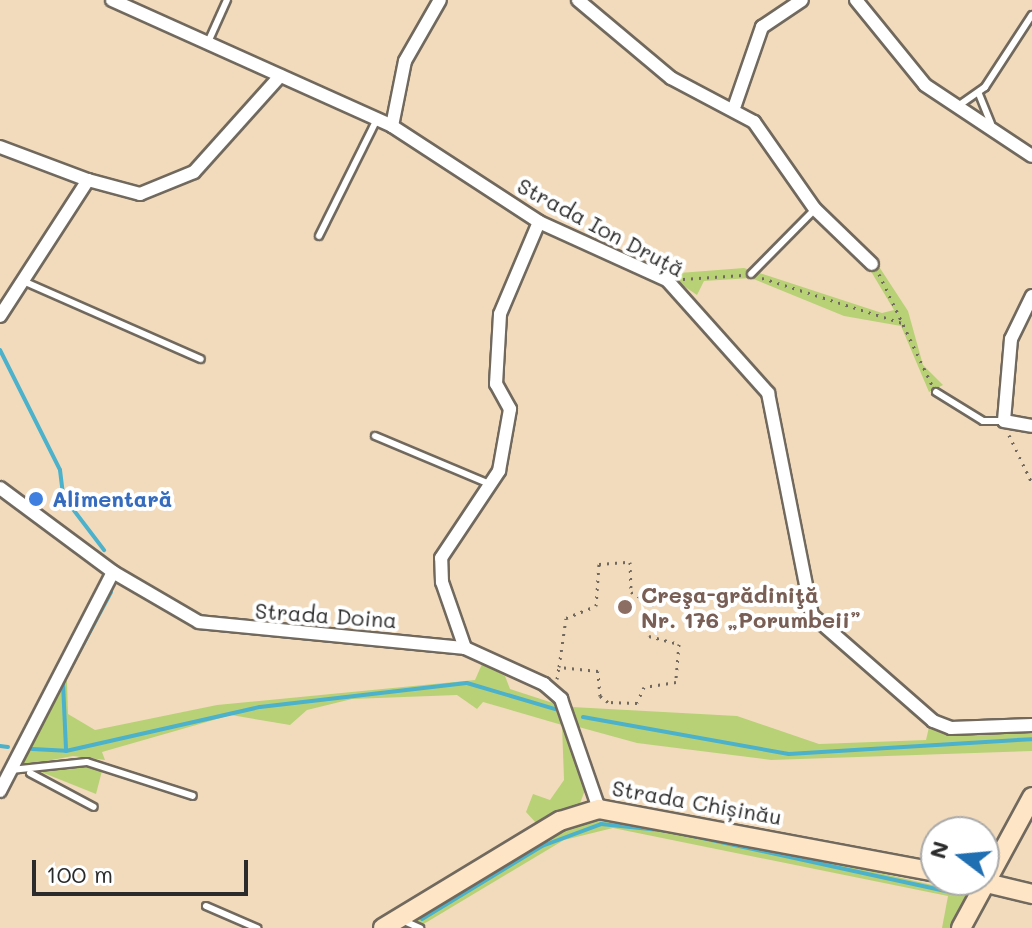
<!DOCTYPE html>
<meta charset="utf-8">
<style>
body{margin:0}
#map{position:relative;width:1032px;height:928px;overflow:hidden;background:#f2dbbc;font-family:Mali,sans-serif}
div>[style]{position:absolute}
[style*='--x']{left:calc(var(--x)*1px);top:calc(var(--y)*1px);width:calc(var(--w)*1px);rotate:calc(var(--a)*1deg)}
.green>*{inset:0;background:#b9d176}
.stream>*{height:4px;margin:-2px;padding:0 2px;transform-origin:2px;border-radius:2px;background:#4cb1cb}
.path>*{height:3px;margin-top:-1.5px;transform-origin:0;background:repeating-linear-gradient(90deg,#71695e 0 2px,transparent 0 8px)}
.roads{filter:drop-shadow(2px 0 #71695e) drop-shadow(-2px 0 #71695e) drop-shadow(0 2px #71695e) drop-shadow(0 -2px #71695e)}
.lane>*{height:6px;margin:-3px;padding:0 3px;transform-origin:3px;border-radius:3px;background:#fff}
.street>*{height:12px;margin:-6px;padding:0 6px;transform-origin:6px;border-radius:6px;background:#fff}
.secondary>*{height:18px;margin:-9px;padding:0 9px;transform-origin:9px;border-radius:9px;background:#fde5c5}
.dots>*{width:22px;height:22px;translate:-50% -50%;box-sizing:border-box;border:4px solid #fff;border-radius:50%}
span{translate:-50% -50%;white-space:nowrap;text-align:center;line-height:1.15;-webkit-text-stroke:8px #fff;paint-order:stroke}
.street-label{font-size:22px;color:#2b2b2b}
.shop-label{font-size:22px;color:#366cbe;font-weight:700}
.left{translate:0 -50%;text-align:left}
.education-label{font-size:22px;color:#785e54;font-weight:700}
.north{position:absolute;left:920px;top:816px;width:80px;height:80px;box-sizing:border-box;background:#fff;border:2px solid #aaa;border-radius:50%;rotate:286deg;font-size:22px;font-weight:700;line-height:32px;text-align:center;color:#2b2b2b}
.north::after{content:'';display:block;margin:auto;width:28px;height:36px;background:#1f6fb2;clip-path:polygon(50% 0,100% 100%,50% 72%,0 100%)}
.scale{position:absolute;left:32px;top:860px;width:216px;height:36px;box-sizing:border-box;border:4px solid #2b2b2b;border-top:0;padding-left:10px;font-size:24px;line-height:28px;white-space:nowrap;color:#2b2b2b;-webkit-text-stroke:6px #fff;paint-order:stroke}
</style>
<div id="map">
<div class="green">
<div style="clip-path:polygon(876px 262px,908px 311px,923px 365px,943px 385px,929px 392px,901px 326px,844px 316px,751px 278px,704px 281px,697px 295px,666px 274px,744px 268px,882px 313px,894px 310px,869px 268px)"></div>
<div style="clip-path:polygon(482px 664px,505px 676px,510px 689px,556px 704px,585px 790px,578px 809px,537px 824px,526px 812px,533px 794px,550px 800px,564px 780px,562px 725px,483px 702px,477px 709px,457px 695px,352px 699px,307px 710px,290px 725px,231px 715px,102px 752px,105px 760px,73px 756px,20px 766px,61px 679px,67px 681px,68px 714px,95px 730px,217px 705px,475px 680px)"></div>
<div style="clip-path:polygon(572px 707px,737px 716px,819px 744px,926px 740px,929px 727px,906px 710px,934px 726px,1032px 730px,1032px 751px,771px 760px,637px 743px,575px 726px)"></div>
<div style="clip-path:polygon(75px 765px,102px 771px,96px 794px,41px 772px)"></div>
<div style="clip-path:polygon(609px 817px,664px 824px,972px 894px,953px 928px,942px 928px,948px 896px,613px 828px,564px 840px,422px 925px,412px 918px,554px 832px)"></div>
</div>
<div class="stream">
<div style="--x:0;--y:350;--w:134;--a:63.4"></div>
<div style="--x:60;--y:470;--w:26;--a:83"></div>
<div style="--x:63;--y:496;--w:68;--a:52.8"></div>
<div style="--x:583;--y:717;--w:209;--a:10.2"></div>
<div style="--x:789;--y:754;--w:243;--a:-3.5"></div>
<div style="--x:0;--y:746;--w:8;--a:7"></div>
<div style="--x:32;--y:749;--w:34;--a:3"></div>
<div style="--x:66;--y:751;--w:199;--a:-12.8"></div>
<div style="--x:260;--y:707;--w:208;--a:-6.6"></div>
<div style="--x:467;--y:683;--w:92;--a:16.5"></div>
<div style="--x:66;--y:749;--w:67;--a:-92.6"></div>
<div style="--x:63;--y:682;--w:102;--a:-61.9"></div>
<div style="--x:422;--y:919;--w:140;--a:-31.3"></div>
<div style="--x:542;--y:846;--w:63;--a:-20.4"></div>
<div style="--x:601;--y:824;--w:69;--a:5.8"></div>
<div style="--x:670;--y:831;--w:282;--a:12.3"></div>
</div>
<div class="path">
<div style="--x:879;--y:274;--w:123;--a:64.5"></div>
<div style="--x:762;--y:278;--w:150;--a:17.8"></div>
<div style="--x:683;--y:279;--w:60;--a:-3.8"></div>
<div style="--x:1009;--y:435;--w:53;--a:64.4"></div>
<div style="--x:557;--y:679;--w:12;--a:-81"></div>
<div style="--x:559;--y:667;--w:49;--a:-81.9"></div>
<div style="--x:566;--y:618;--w:32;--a:-22"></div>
<div style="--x:596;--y:606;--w:42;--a:-85.9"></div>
<div style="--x:599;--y:564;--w:31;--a:-4"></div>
<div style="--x:630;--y:562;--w:30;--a:88"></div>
<div style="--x:631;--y:592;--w:24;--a:30"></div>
<div style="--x:652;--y:604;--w:32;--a:95"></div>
<div style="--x:649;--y:636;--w:31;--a:15"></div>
<div style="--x:679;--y:644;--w:38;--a:95"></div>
<div style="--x:676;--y:682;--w:32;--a:171"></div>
<div style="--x:644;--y:687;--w:17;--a:114"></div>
<div style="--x:637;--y:703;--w:29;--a:-178"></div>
<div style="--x:608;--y:702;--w:10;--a:-143"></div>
<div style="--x:600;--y:696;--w:25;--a:-95"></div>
<div style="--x:598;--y:671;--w:39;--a:-174"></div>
</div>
<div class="roads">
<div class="lane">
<div style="--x:209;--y:40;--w:44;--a:-65.8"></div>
<div style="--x:979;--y:94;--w:32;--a:68"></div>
<div style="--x:958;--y:106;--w:33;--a:-35"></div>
<div style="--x:985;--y:87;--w:86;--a:-56.9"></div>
<div style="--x:319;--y:236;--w:128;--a:-63.6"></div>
<div style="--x:751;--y:274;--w:91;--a:-45.4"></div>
<div style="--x:23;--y:281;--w:194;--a:23.7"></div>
<div style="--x:936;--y:392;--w:55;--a:31.7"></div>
<div style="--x:983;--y:421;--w:21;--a:0"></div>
<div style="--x:375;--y:436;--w:125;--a:22.7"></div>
<div style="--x:11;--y:770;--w:76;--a:-6"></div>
<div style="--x:87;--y:762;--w:111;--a:17.8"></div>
<div style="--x:30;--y:773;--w:72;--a:28"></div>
<div style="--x:206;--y:906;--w:56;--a:23.3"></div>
<div style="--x:402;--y:920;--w:20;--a:24"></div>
</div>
<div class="street">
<div style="--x:112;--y:0;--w:307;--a:24.2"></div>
<div style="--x:392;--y:126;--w:176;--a:33.1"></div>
<div style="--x:539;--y:222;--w:141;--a:24.4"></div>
<div style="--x:667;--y:280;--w:152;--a:48.2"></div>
<div style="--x:768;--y:393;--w:226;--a:78.8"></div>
<div style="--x:812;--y:615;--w:161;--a:41.2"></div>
<div style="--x:933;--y:721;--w:19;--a:21"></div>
<div style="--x:951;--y:728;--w:81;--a:-2.1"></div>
<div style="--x:578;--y:0;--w:121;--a:40"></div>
<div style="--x:671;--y:78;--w:94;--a:27.9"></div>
<div style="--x:754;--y:122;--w:106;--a:55"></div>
<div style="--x:815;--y:209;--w:79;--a:44"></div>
<div style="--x:856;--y:0;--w:109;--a:50.9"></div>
<div style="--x:925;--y:85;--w:128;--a:33.6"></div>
<div style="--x:735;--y:105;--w:83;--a:-70.9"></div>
<div style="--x:762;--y:27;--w:48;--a:-34"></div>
<div style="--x:392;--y:126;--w:66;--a:-78.7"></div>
<div style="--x:405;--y:61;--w:70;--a:-60.2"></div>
<div style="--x:0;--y:147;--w:94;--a:20.6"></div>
<div style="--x:1032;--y:296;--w:48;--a:116"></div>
<div style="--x:1011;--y:339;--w:82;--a:94.9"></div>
<div style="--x:1004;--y:421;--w:28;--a:10"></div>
<div style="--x:0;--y:316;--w:162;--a:-57.1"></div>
<div style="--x:88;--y:180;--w:54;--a:15.1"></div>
<div style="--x:140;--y:194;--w:58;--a:-22.2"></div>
<div style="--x:194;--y:172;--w:129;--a:-48.1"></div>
<div style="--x:0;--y:488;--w:141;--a:36.6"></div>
<div style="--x:113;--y:572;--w:99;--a:30.2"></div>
<div style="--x:199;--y:622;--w:267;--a:5.6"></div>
<div style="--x:465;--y:648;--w:87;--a:24.5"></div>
<div style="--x:544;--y:684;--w:23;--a:41"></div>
<div style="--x:561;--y:699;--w:116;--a:70.9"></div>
<div style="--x:465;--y:648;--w:70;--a:-109.2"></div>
<div style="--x:442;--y:582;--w:24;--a:-92"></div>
<div style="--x:441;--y:558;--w:105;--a:-56.3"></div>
<div style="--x:499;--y:471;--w:63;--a:-79.9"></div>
<div style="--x:510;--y:409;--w:29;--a:-119"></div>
<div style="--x:496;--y:384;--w:70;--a:-86.7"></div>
<div style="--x:500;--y:314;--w:100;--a:-67"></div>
<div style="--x:0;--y:791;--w:246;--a:-62.7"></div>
</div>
<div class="secondary">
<div style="--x:974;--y:880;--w:60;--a:13.6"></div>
<div style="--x:383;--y:928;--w:207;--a:-31.2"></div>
<div style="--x:560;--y:821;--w:41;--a:-17.1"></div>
<div style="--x:599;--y:809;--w:343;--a:10.6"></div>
<div style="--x:961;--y:928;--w:149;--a:-61.5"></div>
</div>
</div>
<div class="dots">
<div style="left:36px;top:499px;background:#3f7fe0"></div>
<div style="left:625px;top:607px;background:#8d6e63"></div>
</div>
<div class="street-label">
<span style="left:601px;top:227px;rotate:28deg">Strada Ion Druță</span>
<span style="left:326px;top:615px;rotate:4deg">Strada Doina</span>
<span style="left:697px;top:802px;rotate:10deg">Strada Chișinău</span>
</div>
<div class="shop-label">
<span class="left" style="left:52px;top:499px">Alimentară</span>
</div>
<div class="education-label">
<span class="left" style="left:641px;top:607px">Creşa-grădiniţă<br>Nr. 176 „Porumbeii”</span>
</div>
<div class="north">N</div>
<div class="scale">100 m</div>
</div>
